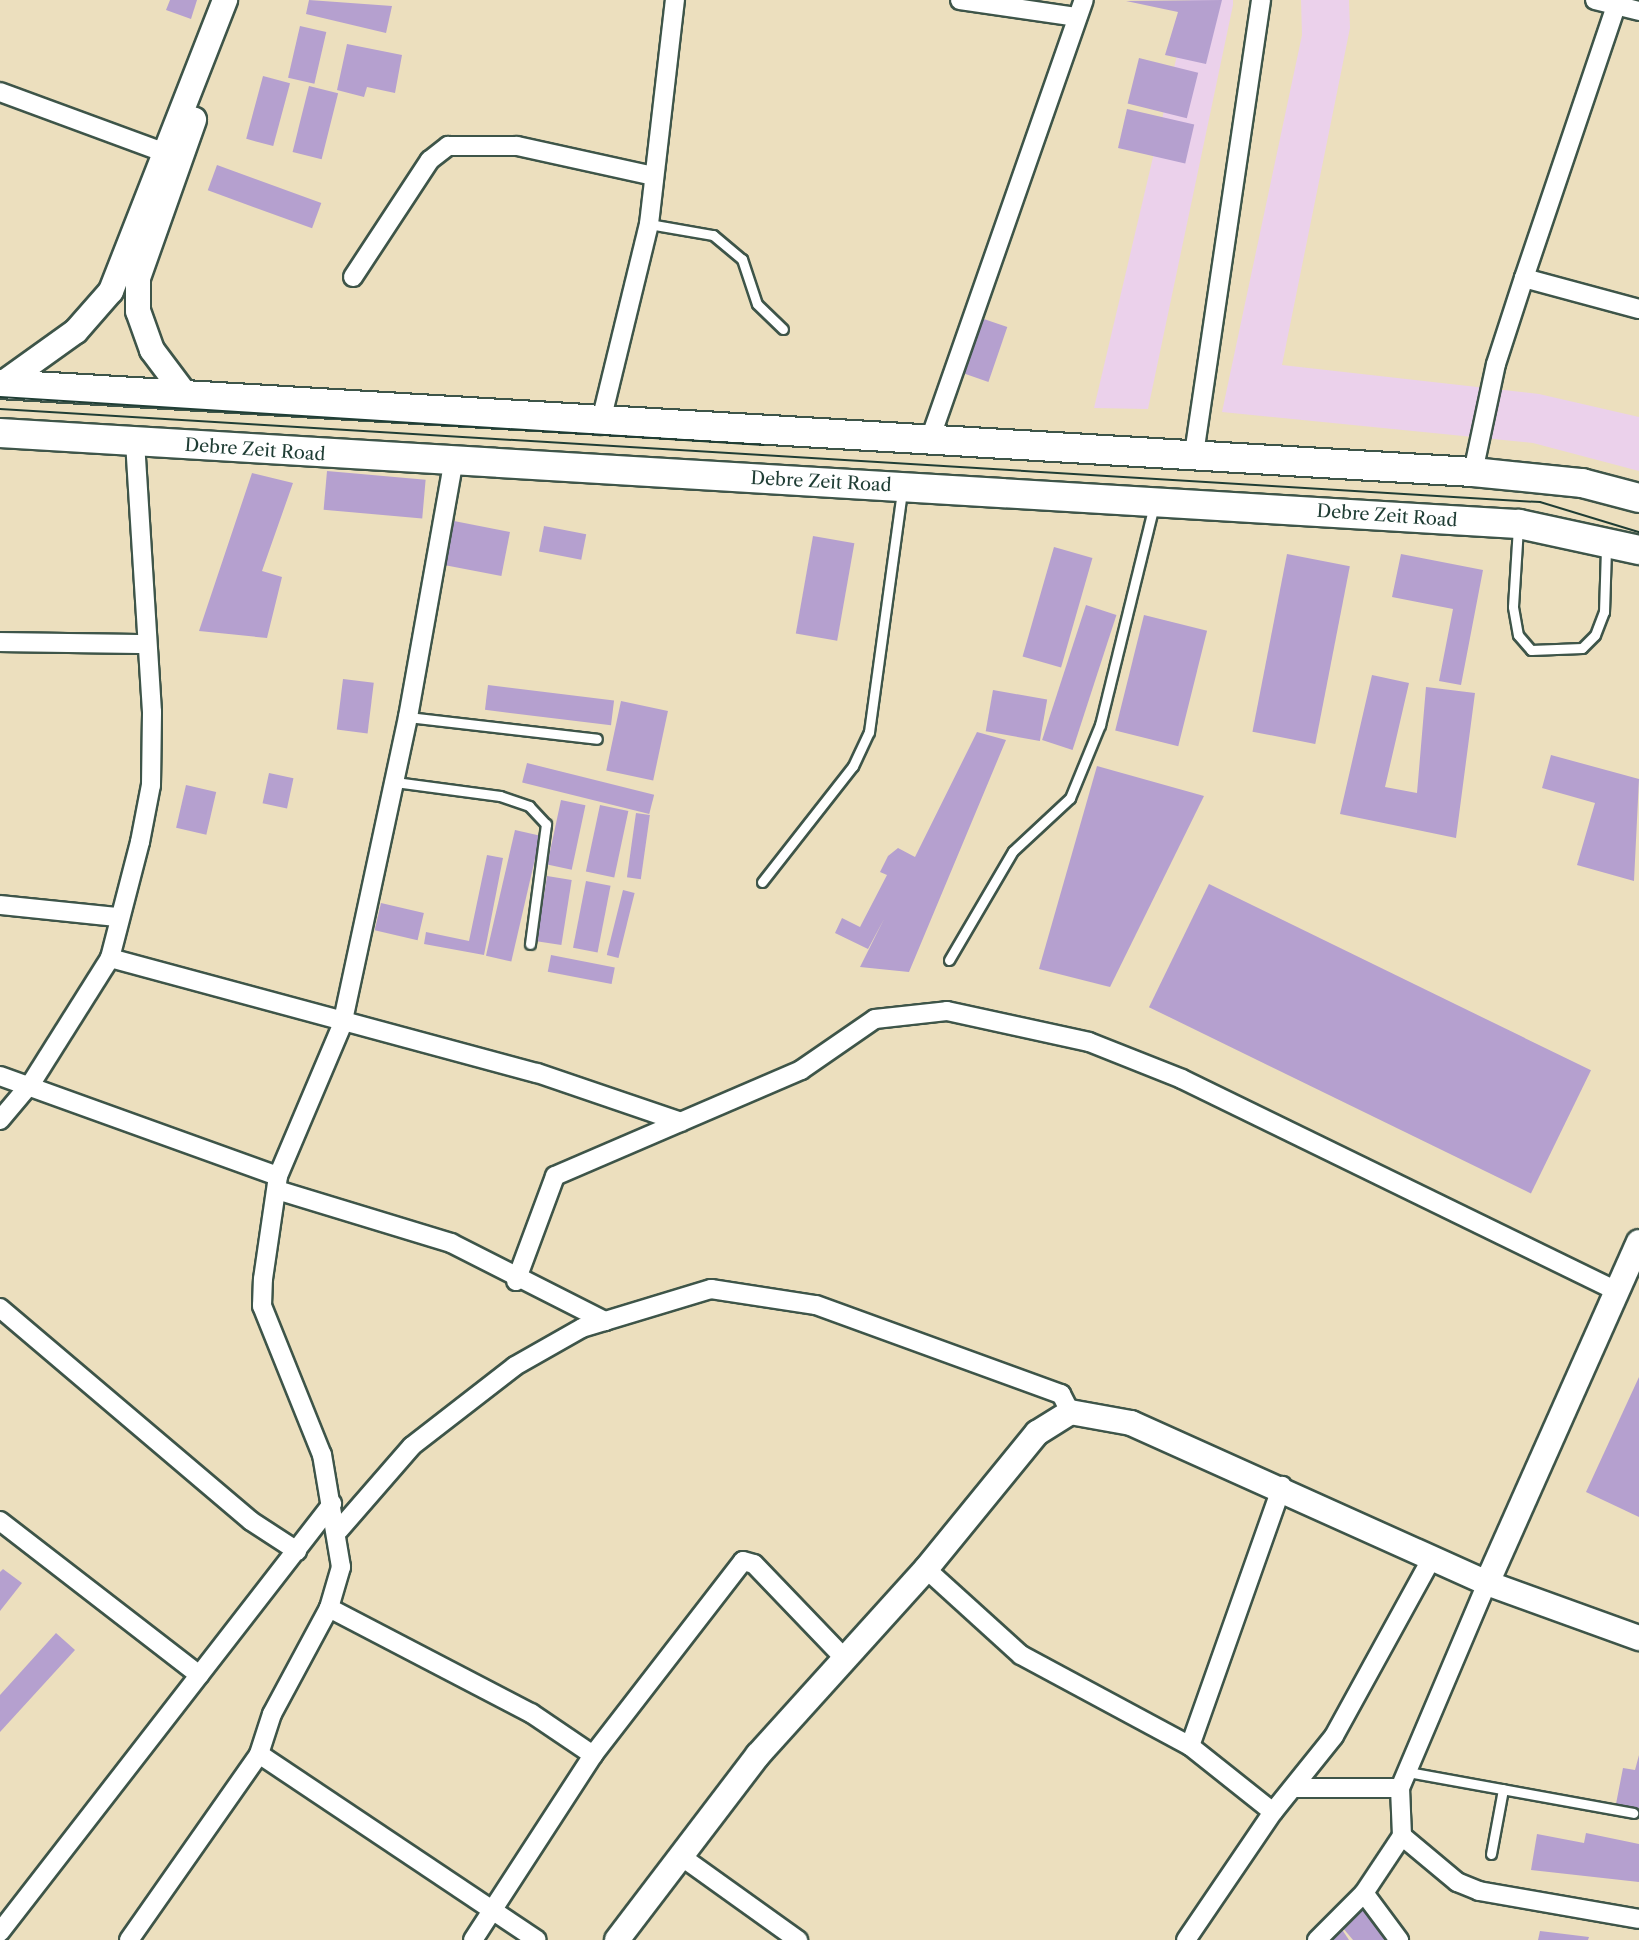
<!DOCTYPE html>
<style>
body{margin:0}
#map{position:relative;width:1639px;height:1940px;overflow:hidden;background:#ecdfbe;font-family:"Libre Caslon Text",serif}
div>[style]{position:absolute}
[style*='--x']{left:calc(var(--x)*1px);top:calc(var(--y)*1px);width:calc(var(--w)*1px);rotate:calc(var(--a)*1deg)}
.built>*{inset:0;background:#ebd1eb}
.building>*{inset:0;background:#b5a0cf;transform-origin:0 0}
.roads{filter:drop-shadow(2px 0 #3e5549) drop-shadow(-2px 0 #3e5549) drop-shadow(0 2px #3e5549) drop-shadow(0 -2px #3e5549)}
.lane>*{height:9px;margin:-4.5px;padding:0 4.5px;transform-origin:4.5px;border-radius:4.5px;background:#fff}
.street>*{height:18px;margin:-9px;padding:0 9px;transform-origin:9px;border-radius:9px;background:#fff}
.secondary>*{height:24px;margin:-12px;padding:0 12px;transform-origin:12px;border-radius:12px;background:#fff}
.primary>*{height:28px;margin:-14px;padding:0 14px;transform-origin:14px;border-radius:14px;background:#fff}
.tram>*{height:2px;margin:-1px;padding:0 1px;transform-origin:1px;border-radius:1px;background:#1f3d34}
span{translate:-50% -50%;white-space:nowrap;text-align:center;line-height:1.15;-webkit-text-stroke:5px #fff;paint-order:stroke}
.street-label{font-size:18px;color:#1f3d34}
</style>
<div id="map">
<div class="built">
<div style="clip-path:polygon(1190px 0,1233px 0,1233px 5px,1148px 409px,1094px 408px)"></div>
<div style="clip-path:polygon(1301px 0,1349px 0,1350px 28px,1282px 365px,1539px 394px,1639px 417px,1639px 471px,1533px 443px,1222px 412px,1302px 35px)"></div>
</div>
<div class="building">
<div style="clip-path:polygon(170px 0,197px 0,191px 19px,166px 10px)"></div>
<div style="clip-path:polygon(309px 0,392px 6px,386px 33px,306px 14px)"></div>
<div style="clip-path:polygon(1222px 0,1206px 64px,1165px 55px,1178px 12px,1126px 1px)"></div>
<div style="left:300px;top:26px;width:27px;height:53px;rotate:13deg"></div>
<div style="clip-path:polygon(347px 44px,402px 55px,395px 93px,367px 87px,364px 97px,337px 90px)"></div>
<div style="left:1139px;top:58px;width:61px;height:47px;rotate:14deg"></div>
<div style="left:263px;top:76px;width:28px;height:65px;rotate:15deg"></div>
<div style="left:309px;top:86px;width:30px;height:68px;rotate:14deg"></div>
<div style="left:1127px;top:109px;width:69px;height:40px;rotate:13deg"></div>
<div style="left:217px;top:165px;width:111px;height:27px;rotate:20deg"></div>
<div style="left:978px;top:317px;width:31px;height:58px;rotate:19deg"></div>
<div style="left:327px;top:471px;width:99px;height:39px;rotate:5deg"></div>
<div style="clip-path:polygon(252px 473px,293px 483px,262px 571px,282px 577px,267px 638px,199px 631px)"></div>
<div style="left:454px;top:521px;width:57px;height:45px;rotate:11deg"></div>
<div style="left:544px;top:526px;width:43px;height:26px;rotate:11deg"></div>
<div style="left:813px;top:536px;width:42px;height:99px;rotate:10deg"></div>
<div style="left:1054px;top:547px;width:40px;height:114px;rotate:16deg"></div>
<div style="left:1287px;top:554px;width:64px;height:181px;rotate:11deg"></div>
<div style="clip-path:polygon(1401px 554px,1483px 570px,1461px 685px,1439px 681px,1453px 609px,1392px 597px)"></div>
<div style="left:1086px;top:605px;width:32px;height:142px;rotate:18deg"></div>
<div style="left:1144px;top:615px;width:65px;height:119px;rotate:14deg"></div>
<div style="clip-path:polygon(1372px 675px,1409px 683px,1385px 787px,1417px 793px,1426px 687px,1475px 693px,1456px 838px,1340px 814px)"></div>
<div style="left:343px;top:679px;width:31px;height:51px;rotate:7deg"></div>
<div style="left:488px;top:685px;width:127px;height:25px;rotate:7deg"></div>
<div style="left:993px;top:690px;width:55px;height:42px;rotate:10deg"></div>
<div style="left:621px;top:701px;width:48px;height:71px;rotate:12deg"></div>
<div style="clip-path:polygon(977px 732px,1006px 740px,909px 972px,860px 967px,884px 919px,868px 949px,835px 933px,842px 918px,860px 927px,887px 875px,880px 872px,888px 856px,898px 848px,915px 857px)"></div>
<div style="clip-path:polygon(1551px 755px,1639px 779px,1634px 881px,1577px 865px,1595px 803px,1542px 788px)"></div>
<div style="left:527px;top:763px;width:131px;height:20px;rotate:14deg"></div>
<div style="clip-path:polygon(1097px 766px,1204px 796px,1110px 987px,1039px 969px)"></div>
<div style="left:269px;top:773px;width:25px;height:31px;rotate:12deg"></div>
<div style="left:186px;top:785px;width:31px;height:44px;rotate:13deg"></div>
<div style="left:561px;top:800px;width:25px;height:66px;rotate:12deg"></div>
<div style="left:600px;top:805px;width:29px;height:68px;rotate:12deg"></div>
<div style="left:636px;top:813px;width:14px;height:65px;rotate:8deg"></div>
<div style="left:515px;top:830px;width:26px;height:129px;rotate:13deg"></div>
<div style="clip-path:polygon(487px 855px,503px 858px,484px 955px,424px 944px,426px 932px,469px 941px)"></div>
<div style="left:547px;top:876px;width:25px;height:66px;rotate:9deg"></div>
<div style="left:586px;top:881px;width:25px;height:68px;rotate:11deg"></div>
<div style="left:1209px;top:884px;width:425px;height:137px;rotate:26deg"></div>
<div style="left:623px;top:890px;width:12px;height:67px;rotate:14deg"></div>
<div style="left:381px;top:903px;width:44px;height:28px;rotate:13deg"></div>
<div style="left:551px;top:955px;width:65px;height:17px;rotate:11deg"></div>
<div style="clip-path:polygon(1639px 1377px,1639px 1517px,1586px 1492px)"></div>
<div style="clip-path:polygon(3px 1569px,22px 1583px,0 1611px,0 1572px)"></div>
<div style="clip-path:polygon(56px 1633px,75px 1650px,0 1732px,0 1695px)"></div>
<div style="clip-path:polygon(1639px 1755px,1639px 1808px,1616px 1804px,1623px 1768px,1635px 1770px)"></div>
<div style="clip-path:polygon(1586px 1833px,1639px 1844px,1639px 1882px,1531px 1870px,1537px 1834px,1584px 1843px)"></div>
<div style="clip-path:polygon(1362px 1900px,1395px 1940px,1353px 1940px,1337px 1921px)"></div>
<div style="clip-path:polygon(1339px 1925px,1349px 1940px,1326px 1940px)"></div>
<div style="clip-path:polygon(1540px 1931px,1589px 1937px,1588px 1940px,1538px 1940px)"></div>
</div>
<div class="roads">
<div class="lane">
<div style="--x:649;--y:224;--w:65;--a:9.8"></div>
<div style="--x:713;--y:235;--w:38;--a:40"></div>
<div style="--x:742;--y:259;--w:47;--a:71.6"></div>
<div style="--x:757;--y:304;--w:36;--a:44"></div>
<div style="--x:1518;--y:527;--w:80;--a:93.6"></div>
<div style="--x:1513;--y:607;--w:28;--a:80"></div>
<div style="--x:1518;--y:635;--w:20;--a:49"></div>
<div style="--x:1531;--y:650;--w:51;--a:-2.2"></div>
<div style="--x:1582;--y:648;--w:18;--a:-45"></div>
<div style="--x:1595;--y:635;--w:25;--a:-69"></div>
<div style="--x:1604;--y:612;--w:64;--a:-88.2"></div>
<div style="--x:408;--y:717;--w:190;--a:6.6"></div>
<div style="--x:395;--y:782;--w:106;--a:7.6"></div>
<div style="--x:500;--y:796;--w:31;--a:19"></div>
<div style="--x:529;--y:806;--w:25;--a:47"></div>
<div style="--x:546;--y:824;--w:121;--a:97.6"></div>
<div style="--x:762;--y:882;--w:147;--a:-51.9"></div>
<div style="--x:853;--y:766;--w:38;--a:-65"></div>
<div style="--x:869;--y:732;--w:243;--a:-82.2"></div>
<div style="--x:949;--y:960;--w:126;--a:-59.6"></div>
<div style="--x:1013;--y:851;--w:78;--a:-42.9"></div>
<div style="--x:1070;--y:798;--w:79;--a:-67.7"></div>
<div style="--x:1100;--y:725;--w:227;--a:-76.2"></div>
<div style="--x:1408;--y:1772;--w:229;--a:10.3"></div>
<div style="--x:1491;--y:1854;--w:66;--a:-79.5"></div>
</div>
<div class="street">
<div style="--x:960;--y:0;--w:117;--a:8.3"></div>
<div style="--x:1595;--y:0;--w:45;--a:14"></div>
<div style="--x:1616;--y:6;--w:287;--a:108.7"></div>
<div style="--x:1524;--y:278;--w:119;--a:15.1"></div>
<div style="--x:0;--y:92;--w:174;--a:20.2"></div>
<div style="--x:353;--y:277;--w:140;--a:-56.7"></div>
<div style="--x:430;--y:160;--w:23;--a:-38"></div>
<div style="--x:448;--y:146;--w:69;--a:0"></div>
<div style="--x:517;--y:146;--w:139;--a:12.4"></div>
<div style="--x:600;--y:425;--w:207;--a:-76.3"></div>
<div style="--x:649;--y:224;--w:226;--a:-83.4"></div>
<div style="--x:929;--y:442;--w:468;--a:-70.7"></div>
<div style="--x:1194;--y:454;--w:459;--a:-81.6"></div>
<div style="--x:1473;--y:472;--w:110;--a:-78"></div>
<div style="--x:1496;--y:364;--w:90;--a:-72"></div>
<div style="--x:0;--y:642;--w:147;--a:0.8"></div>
<div style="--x:0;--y:905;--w:118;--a:5.9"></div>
<div style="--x:110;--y:958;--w:442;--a:15.1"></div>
<div style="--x:537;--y:1073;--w:152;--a:18.8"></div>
<div style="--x:0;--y:1076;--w:295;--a:19.8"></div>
<div style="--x:0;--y:1120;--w:50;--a:-49.9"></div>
<div style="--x:32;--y:1082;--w:146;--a:-57.8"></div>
<div style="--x:110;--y:958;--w:120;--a:-75.5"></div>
<div style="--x:140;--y:842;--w:58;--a:-79.1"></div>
<div style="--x:151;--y:785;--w:73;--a:-89.2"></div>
<div style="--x:152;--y:712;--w:272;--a:-93.6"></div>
<div style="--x:277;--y:1190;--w:182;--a:16.9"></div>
<div style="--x:451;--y:1243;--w:173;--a:26.9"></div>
<div style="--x:516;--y:1281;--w:112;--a:-69.6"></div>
<div style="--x:555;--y:1176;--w:268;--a:-23.3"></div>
<div style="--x:801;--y:1070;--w:90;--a:-34.6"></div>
<div style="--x:875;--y:1019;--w:72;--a:-6.3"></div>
<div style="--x:947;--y:1011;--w:145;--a:12.3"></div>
<div style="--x:1089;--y:1042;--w:100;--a:21.7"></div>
<div style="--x:1182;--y:1079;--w:484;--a:26"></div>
<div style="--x:0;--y:1308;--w:329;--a:40.3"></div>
<div style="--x:251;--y:1521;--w:55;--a:33.1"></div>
<div style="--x:0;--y:1521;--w:252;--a:37.7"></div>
<div style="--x:339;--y:1530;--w:111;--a:-49"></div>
<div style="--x:412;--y:1446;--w:130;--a:-37.8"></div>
<div style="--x:515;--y:1366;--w:77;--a:-29.6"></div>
<div style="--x:582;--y:1328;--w:135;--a:-16.8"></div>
<div style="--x:711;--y:1289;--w:106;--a:8.7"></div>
<div style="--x:816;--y:1305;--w:261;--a:20"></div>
<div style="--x:1061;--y:1394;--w:20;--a:63"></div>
<div style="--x:926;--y:1569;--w:128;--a:42.2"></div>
<div style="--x:1021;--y:1655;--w:192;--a:28.3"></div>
<div style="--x:1190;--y:1746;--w:106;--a:38.5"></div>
<div style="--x:329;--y:1608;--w:228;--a:27.5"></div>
<div style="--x:531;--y:1713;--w:75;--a:34.1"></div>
<div style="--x:1190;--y:1746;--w:276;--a:-70.5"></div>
<div style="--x:259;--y:1754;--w:334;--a:33.8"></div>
<div style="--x:1296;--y:1788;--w:104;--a:0"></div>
<div style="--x:1400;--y:1788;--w:48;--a:87.6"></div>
<div style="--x:1402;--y:1836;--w:72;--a:39.9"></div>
<div style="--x:1457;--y:1882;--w:24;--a:22"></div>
<div style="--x:1479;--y:1891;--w:162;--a:9.9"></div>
<div style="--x:1400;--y:1788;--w:223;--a:-67"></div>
<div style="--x:682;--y:1857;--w:143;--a:35.6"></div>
<div style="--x:1364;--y:1893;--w:59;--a:53.3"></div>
<div style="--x:0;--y:1932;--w:542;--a:-52.2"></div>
<div style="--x:129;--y:1940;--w:227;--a:-55"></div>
<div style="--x:259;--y:1754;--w:42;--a:-72"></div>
<div style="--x:272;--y:1714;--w:120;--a:-61.7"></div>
<div style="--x:329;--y:1608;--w:43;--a:-73.7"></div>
<div style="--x:341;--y:1567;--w:114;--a:-99.6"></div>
<div style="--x:322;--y:1455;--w:161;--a:-111.9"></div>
<div style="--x:262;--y:1306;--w:27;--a:-88"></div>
<div style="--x:263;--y:1279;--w:104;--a:-81.7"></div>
<div style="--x:278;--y:1176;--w:164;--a:-67"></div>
<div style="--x:342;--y:1025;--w:315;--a:-77.9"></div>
<div style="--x:408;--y:717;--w:257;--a:-79.9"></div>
<div style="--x:473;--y:1940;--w:221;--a:-57"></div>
<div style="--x:593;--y:1755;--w:245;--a:-52.3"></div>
<div style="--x:743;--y:1561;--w:11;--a:15"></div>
<div style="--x:754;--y:1564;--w:132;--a:46.2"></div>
<div style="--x:1186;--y:1940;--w:155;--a:-55.8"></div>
<div style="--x:1273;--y:1812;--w:97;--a:-51.2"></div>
<div style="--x:1334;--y:1736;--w:205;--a:-61.2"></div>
<div style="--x:1317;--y:1940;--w:66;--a:-45"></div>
<div style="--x:1364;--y:1893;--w:69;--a:-56.3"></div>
</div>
<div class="secondary">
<div style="--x:2;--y:384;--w:91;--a:-35.6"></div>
<div style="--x:76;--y:331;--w:53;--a:-48.8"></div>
<div style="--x:111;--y:291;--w:313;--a:-68.6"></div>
<div style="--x:185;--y:394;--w:55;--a:-126.9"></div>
<div style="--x:152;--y:350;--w:41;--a:-109.7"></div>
<div style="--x:138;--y:311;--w:33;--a:-90"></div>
<div style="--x:138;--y:278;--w:168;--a:-70.5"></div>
<div style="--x:1487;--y:1583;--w:373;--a:-66"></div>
<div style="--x:617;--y:1940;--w:233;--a:-52.7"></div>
<div style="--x:758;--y:1755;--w:251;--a:-47.9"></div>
<div style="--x:926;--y:1569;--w:176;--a:-50.8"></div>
<div style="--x:1037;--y:1433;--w:39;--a:-32"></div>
<div style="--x:1070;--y:1412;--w:62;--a:10.2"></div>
<div style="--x:1131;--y:1423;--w:390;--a:24.2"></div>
<div style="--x:1487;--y:1583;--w:162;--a:19.9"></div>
</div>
<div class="primary">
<div style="--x:0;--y:384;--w:1476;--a:3.42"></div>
<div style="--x:1473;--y:472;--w:110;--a:5.8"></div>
<div style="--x:1582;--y:483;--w:59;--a:14.7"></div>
<div style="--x:0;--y:433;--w:1522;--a:3.43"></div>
<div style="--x:1519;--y:524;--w:123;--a:12.2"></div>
</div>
</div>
<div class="tram">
<div style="--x:0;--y:397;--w:765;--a:3.6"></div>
<div style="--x:0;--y:409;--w:1543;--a:3.46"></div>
<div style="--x:1540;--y:502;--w:103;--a:16.9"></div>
</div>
<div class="street-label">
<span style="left:255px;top:450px;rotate:4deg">Debre Zeit Road</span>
<span style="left:821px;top:482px;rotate:3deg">Debre Zeit Road</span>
<span style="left:1387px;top:516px;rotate:4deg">Debre Zeit Road</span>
</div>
</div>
